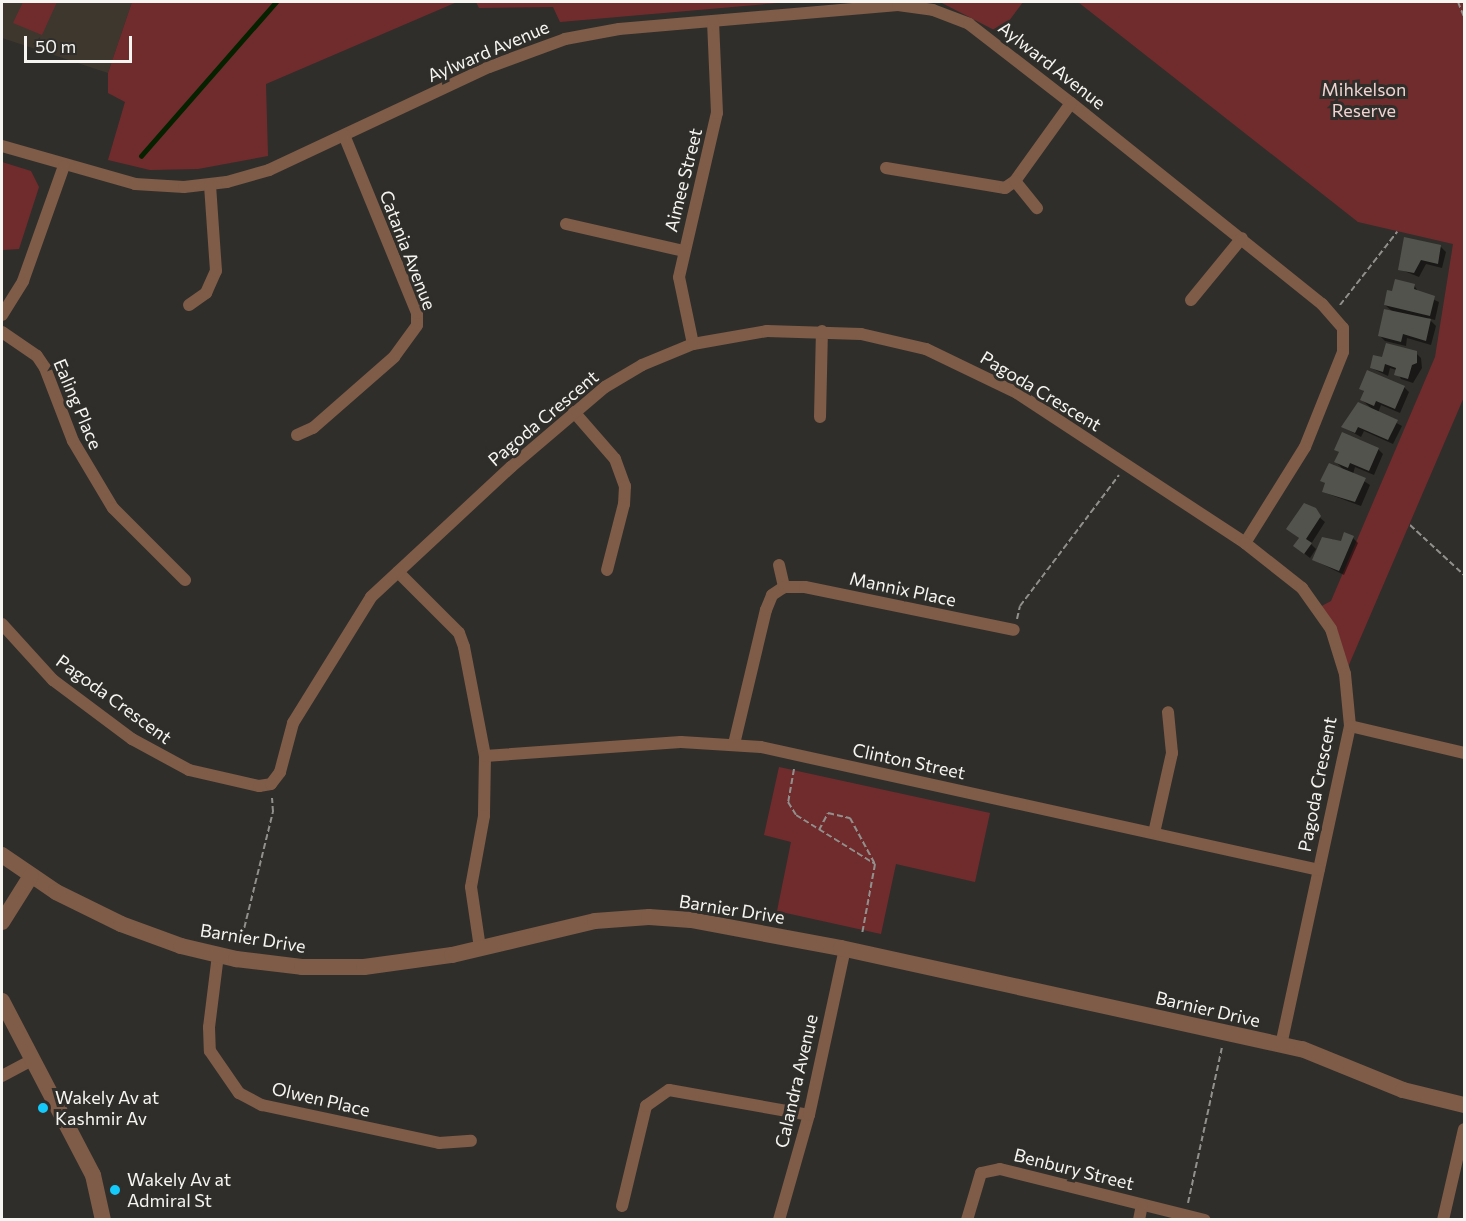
<!DOCTYPE html>
<style>
body{margin:0}
#map{position:relative;width:1466px;height:1221px;overflow:hidden;background:#302e2a;font-family:Commissioner,sans-serif}
div>[style]{position:absolute}
[style*='--x']{left:calc(var(--x)*1px);top:calc(var(--y)*1px);width:calc(var(--w)*1px);rotate:calc(var(--a)*1deg)}
.built>*{inset:0;background:#3d372e}
.green>*{inset:0;background:#702c2d}
.shadow>*{inset:0;background:#0007}
.stream>*{height:4.5px;margin:-2.25px;padding:0 2.25px;transform-origin:2.25px;border-radius:2.25px;background:#062100}
.building>*{inset:0;background:#53534e}
.path>*{height:2px;margin-top:-1px;transform-origin:0;background:repeating-linear-gradient(90deg,#91908c 0 6px,transparent 0 9px)}
.minor>*{height:12px;margin:-6px;padding:0 6px;transform-origin:6px;border-radius:6px;background:#7e5c48}
.tertiary>*{height:16px;margin:-8px;padding:0 8px;transform-origin:8px;border-radius:8px;background:#7e5c48}
.dots>*{width:16px;height:16px;translate:-50% -50%;box-sizing:border-box;border:3px solid #302e2a;border-radius:50%}
span{translate:-50% -50%;white-space:nowrap;text-align:center;line-height:1.15;-webkit-text-stroke:6px #302e2a;paint-order:stroke}
.street-label{font-size:18px;color:#f6f5f2}
.park-label{font-size:18px;color:#eed3d1}
.poi-label{font-size:18px;color:#f6f5f2}
.left{translate:0 -50%;text-align:left}
.frame{position:absolute;inset:0;border:3px solid #f6f5f2;pointer-events:none}
.scale{position:absolute;left:24px;top:36px;width:108px;height:27px;box-sizing:border-box;border:3px solid #f6f5f2;border-top:0;padding-left:8px;font-size:18px;line-height:21px;white-space:nowrap;color:#f6f5f2;-webkit-text-stroke:4px #302e2a;paint-order:stroke}
</style>
<div id="map">
<div class="built">
<div style="clip-path:polygon(2px 2px,132px 2px,108px 73px,2px 38px)"></div>
</div>
<div class="green">
<div style="clip-path:polygon(23px 2px,57px 2px,42px 35px,13px 23px)"></div>
<div style="clip-path:polygon(132px 2px,457px 2px,266px 84px,268px 156px,198px 169px,150px 170px,108px 160px,125px 102px,108px 93px,108px 73px)"></div>
<div style="clip-path:polygon(476px 2px,789px 2px,560px 22px,553px 7px,479px 8px)"></div>
<div style="clip-path:polygon(940px 2px,1023px 2px,1000px 33px)"></div>
<div style="clip-path:polygon(1078px 2px,1464px 2px,1464px 397px,1345px 674px,1318px 608px,1331px 601px,1435px 357px,1453px 244px,1358px 222px)"></div>
<div style="clip-path:polygon(2px 162px,31px 171px,39px 187px,19px 249px,2px 250px)"></div>
<div style="clip-path:polygon(779px 767px,990px 813px,975px 882px,896px 864px,881px 934px,777px 911px,791px 842px,764px 835px)"></div>
</div>
<div class="shadow">
<div style="clip-path:polygon(1441px 247px,1446px 252px,1442px 268px,1426px 264px,1419px 277px,1399px 269px)"></div>
<div style="clip-path:polygon(1414px 285px,1419px 293px,1439px 302px,1435px 320px,1428px 318px,1436px 326px,1431px 345px,1407px 338px,1406px 346px,1385px 341px,1380px 336px,1393px 312px,1385px 305px,1394px 293px)"></div>
<div style="clip-path:polygon(1416px 353px,1421px 358px,1422px 368px,1413px 383px,1401px 379px,1396px 370px,1390px 368px,1388px 376px,1371px 368px,1383px 359px)"></div>
<div style="clip-path:polygon(1404px 387px,1409px 392px,1400px 413px,1381px 405px,1378px 413px,1402px 426px,1393px 444px,1364px 431px,1361px 437px,1343px 427px,1372px 409px,1362px 400px,1365px 393px,1361px 388px)"></div>
<div style="clip-path:polygon(1335px 449px,1378px 449px,1383px 454px,1374px 475px,1355px 467px,1353px 474px,1370px 485px,1361px 506px,1323px 492px,1326px 484px,1322px 481px,1346px 472px,1336px 462px,1340px 453px)"></div>
<div style="clip-path:polygon(1305px 505px,1325px 522px,1311px 544px,1316px 549px,1310px 558px,1295px 546px,1300px 539px,1288px 529px)"></div>
<div style="clip-path:polygon(1353px 538px,1358px 543px,1344px 575px,1314px 560px,1332px 539px,1341px 543px)"></div>
</div>
<div class="stream">
<div style="--x:141;--y:156;--w:205;--a:-48.8"></div>
</div>
<div class="building">
<div style="clip-path:polygon(1404px 237px,1441px 245px,1438px 264px,1421px 260px,1414px 273px,1398px 270px)"></div>
<div style="clip-path:polygon(1395px 279px,1415px 284px,1414px 289px,1435px 296px,1430px 316px,1384px 305px,1387px 290px,1392px 291px)"></div>
<div style="clip-path:polygon(1384px 309px,1431px 319px,1426px 341px,1403px 334px,1401px 342px,1378px 336px)"></div>
<div style="clip-path:polygon(1386px 343px,1417px 351px,1417px 363px,1412px 365px,1408px 379px,1394px 375px,1396px 368px,1385px 364px,1383px 372px,1370px 368px,1373px 355px,1382px 357px)"></div>
<div style="clip-path:polygon(1367px 370px,1405px 386px,1395px 409px,1376px 401px,1374px 406px,1360px 400px,1364px 391px,1359px 389px)"></div>
<div style="clip-path:polygon(1358px 402px,1398px 420px,1388px 440px,1358px 427px,1355px 433px,1341px 427px)"></div>
<div style="clip-path:polygon(1342px 432px,1379px 448px,1369px 471px,1350px 463px,1348px 468px,1334px 462px,1339px 452px,1334px 450px)"></div>
<div style="clip-path:polygon(1329px 463px,1366px 478px,1355px 502px,1322px 492px,1325px 483px,1320px 481px)"></div>
<div style="clip-path:polygon(1304px 503px,1316px 508px,1321px 516px,1306px 539px,1312px 543px,1304px 554px,1293px 546px,1299px 538px,1286px 529px)"></div>
<div style="clip-path:polygon(1344px 532px,1354px 536px,1339px 571px,1312px 560px,1322px 537px,1341px 541px)"></div>
</div>
<div class="path">
<div style="--x:1458;--y:2;--w:16;--a:68"></div>
<div style="--x:1340;--y:305;--w:93;--a:-52"></div>
<div style="--x:1410;--y:525;--w:74;--a:42.8"></div>
<div style="--x:1017;--y:619;--w:13;--a:-77"></div>
<div style="--x:1020;--y:606;--w:164;--a:-52.9"></div>
<div style="--x:794;--y:769;--w:34;--a:100"></div>
<div style="--x:788;--y:802;--w:15;--a:58"></div>
<div style="--x:796;--y:815;--w:93;--a:31.8"></div>
<div style="--x:819;--y:830;--w:19;--a:-62"></div>
<div style="--x:828;--y:813;--w:23;--a:13"></div>
<div style="--x:850;--y:818;--w:52;--a:61.5"></div>
<div style="--x:875;--y:864;--w:71;--a:100.5"></div>
<div style="--x:240;--y:945;--w:137;--a:-76.1"></div>
<div style="--x:273;--y:812;--w:14;--a:-94"></div>
<div style="--x:1188;--y:1203;--w:160;--a:-77.7"></div>
</div>
<div class="minor">
<div style="--x:2;--y:146;--w:138;--a:15.9"></div>
<div style="--x:135;--y:184;--w:49;--a:3.5"></div>
<div style="--x:184;--y:187;--w:43;--a:-6.6"></div>
<div style="--x:227;--y:182;--w:44;--a:-15.9"></div>
<div style="--x:269;--y:170;--w:243;--a:-25.1"></div>
<div style="--x:489;--y:67;--w:81;--a:-20.2"></div>
<div style="--x:565;--y:39;--w:55;--a:-10.5"></div>
<div style="--x:619;--y:29;--w:280;--a:-4.9"></div>
<div style="--x:898;--y:5;--w:35;--a:8"></div>
<div style="--x:933;--y:10;--w:39;--a:21"></div>
<div style="--x:969;--y:24;--w:129;--a:37.8"></div>
<div style="--x:1071;--y:103;--w:322;--a:38.7"></div>
<div style="--x:1322;--y:304;--w:32;--a:49"></div>
<div style="--x:1343;--y:328;--w:24;--a:90"></div>
<div style="--x:1343;--y:352;--w:102;--a:111.8"></div>
<div style="--x:1305;--y:447;--w:113;--a:122"></div>
<div style="--x:886;--y:168;--w:121;--a:9.5"></div>
<div style="--x:1005;--y:188;--w:12;--a:-35"></div>
<div style="--x:1015;--y:181;--w:96;--a:-54.3"></div>
<div style="--x:1015;--y:181;--w:35;--a:51"></div>
<div style="--x:566;--y:224;--w:121;--a:12.9"></div>
<div style="--x:1191;--y:300;--w:80;--a:-50.6"></div>
<div style="--x:189;--y:305;--w:21;--a:-35"></div>
<div style="--x:206;--y:293;--w:24;--a:-66"></div>
<div style="--x:216;--y:271;--w:86;--a:-94"></div>
<div style="--x:2;--y:315;--w:40;--a:-58"></div>
<div style="--x:23;--y:281;--w:122;--a:-70.4"></div>
<div style="--x:2;--y:332;--w:42;--a:34.4"></div>
<div style="--x:37;--y:356;--w:14;--a:56"></div>
<div style="--x:45;--y:368;--w:78;--a:69"></div>
<div style="--x:73;--y:441;--w:78;--a:59.2"></div>
<div style="--x:113;--y:508;--w:102;--a:45"></div>
<div style="--x:693;--y:344;--w:68;--a:-101.8"></div>
<div style="--x:679;--y:277;--w:168;--a:-77"></div>
<div style="--x:717;--y:113;--w:92;--a:-92.5"></div>
<div style="--x:574;--y:412;--w:62;--a:48.9"></div>
<div style="--x:615;--y:459;--w:29;--a:70"></div>
<div style="--x:625;--y:486;--w:18;--a:93"></div>
<div style="--x:624;--y:504;--w:68;--a:104.4"></div>
<div style="--x:820;--y:417;--w:86;--a:-88.7"></div>
<div style="--x:297;--y:435;--w:17;--a:-24"></div>
<div style="--x:313;--y:428;--w:108;--a:-41.2"></div>
<div style="--x:394;--y:357;--w:39;--a:-54"></div>
<div style="--x:417;--y:325;--w:12;--a:-90"></div>
<div style="--x:417;--y:313;--w:192;--a:-112.3"></div>
<div style="--x:779;--y:565;--w:23;--a:77"></div>
<div style="--x:398;--y:572;--w:86;--a:45"></div>
<div style="--x:459;--y:633;--w:15;--a:70"></div>
<div style="--x:464;--y:647;--w:111;--a:79.1"></div>
<div style="--x:485;--y:756;--w:60;--a:91"></div>
<div style="--x:484;--y:816;--w:72;--a:100.4"></div>
<div style="--x:471;--y:887;--w:62;--a:81.6"></div>
<div style="--x:2;--y:624;--w:76;--a:47.7"></div>
<div style="--x:53;--y:680;--w:99;--a:36.8"></div>
<div style="--x:132;--y:739;--w:65;--a:28.5"></div>
<div style="--x:189;--y:770;--w:72;--a:12.9"></div>
<div style="--x:259;--y:786;--w:12;--a:-9"></div>
<div style="--x:271;--y:784;--w:15;--a:-53"></div>
<div style="--x:280;--y:772;--w:51;--a:-75.1"></div>
<div style="--x:293;--y:723;--w:148;--a:-58.2"></div>
<div style="--x:371;--y:597;--w:191;--a:-42.9"></div>
<div style="--x:511;--y:467;--w:123;--a:-40.4"></div>
<div style="--x:605;--y:387;--w:43;--a:-30.7"></div>
<div style="--x:642;--y:365;--w:55;--a:-22.4"></div>
<div style="--x:693;--y:344;--w:75;--a:-10"></div>
<div style="--x:767;--y:331;--w:94;--a:1.8"></div>
<div style="--x:861;--y:334;--w:67;--a:13"></div>
<div style="--x:926;--y:349;--w:101;--a:25.8"></div>
<div style="--x:1017;--y:393;--w:273;--a:33.3"></div>
<div style="--x:1245;--y:543;--w:73;--a:38.3"></div>
<div style="--x:1302;--y:588;--w:50;--a:54.7"></div>
<div style="--x:1331;--y:629;--w:47;--a:72.7"></div>
<div style="--x:1345;--y:674;--w:52;--a:84.5"></div>
<div style="--x:1350;--y:726;--w:326;--a:102.2"></div>
<div style="--x:1350;--y:726;--w:117;--a:13.3"></div>
<div style="--x:734;--y:744;--w:138;--a:-76.6"></div>
<div style="--x:766;--y:610;--w:16;--a:-68"></div>
<div style="--x:772;--y:595;--w:14;--a:-34"></div>
<div style="--x:784;--y:587;--w:21;--a:0"></div>
<div style="--x:805;--y:587;--w:213;--a:11.6"></div>
<div style="--x:485;--y:756;--w:196;--a:-4.1"></div>
<div style="--x:681;--y:742;--w:80;--a:3.6"></div>
<div style="--x:761;--y:747;--w:571;--a:12.43"></div>
<div style="--x:1154;--y:833;--w:82;--a:-77.3"></div>
<div style="--x:1172;--y:753;--w:41;--a:-95.6"></div>
<div style="--x:218;--y:955;--w:73;--a:97.1"></div>
<div style="--x:209;--y:1027;--w:24;--a:88"></div>
<div style="--x:210;--y:1051;--w:51;--a:55.4"></div>
<div style="--x:239;--y:1093;--w:26;--a:28"></div>
<div style="--x:262;--y:1105;--w:181;--a:12.1"></div>
<div style="--x:439;--y:1143;--w:32;--a:-4"></div>
<div style="--x:2;--y:1076;--w:34;--a:-28"></div>
<div style="--x:622;--y:1206;--w:103;--a:-76.5"></div>
<div style="--x:646;--y:1106;--w:28;--a:-35"></div>
<div style="--x:669;--y:1090;--w:142;--a:10.1"></div>
<div style="--x:779;--y:1220;--w:109;--a:-74.1"></div>
<div style="--x:809;--y:1115;--w:170;--a:-77.8"></div>
<div style="--x:967;--y:1220;--w:49;--a:-73.4"></div>
<div style="--x:981;--y:1173;--w:19;--a:-12"></div>
<div style="--x:1000;--y:1169;--w:211;--a:14"></div>
<div style="--x:1139;--y:1220;--w:15;--a:-79"></div>
<div style="--x:1443;--y:1220;--w:93;--a:-77"></div>
</div>
<div class="tertiary">
<div style="--x:2;--y:855;--w:65;--a:34.4"></div>
<div style="--x:56;--y:892;--w:72;--a:26.2"></div>
<div style="--x:121;--y:924;--w:64;--a:20.1"></div>
<div style="--x:181;--y:946;--w:57;--a:13.3"></div>
<div style="--x:236;--y:959;--w:66;--a:6.9"></div>
<div style="--x:302;--y:967;--w:62;--a:0"></div>
<div style="--x:364;--y:967;--w:89;--a:-7.8"></div>
<div style="--x:452;--y:955;--w:147;--a:-13.4"></div>
<div style="--x:595;--y:921;--w:54;--a:-4.2"></div>
<div style="--x:649;--y:917;--w:42;--a:4.1"></div>
<div style="--x:691;--y:920;--w:153;--a:10.6"></div>
<div style="--x:841;--y:948;--w:472;--a:12.4"></div>
<div style="--x:1302;--y:1049;--w:109;--a:22.1"></div>
<div style="--x:1403;--y:1090;--w:63;--a:13.8"></div>
<div style="--x:2;--y:922;--w:54;--a:-57.8"></div>
<div style="--x:2;--y:1001;--w:196;--a:62.4"></div>
<div style="--x:93;--y:1175;--w:46;--a:77.5"></div>
</div>
<div class="dots">
<div style="left:43px;top:1108px;background:#13cafb"></div>
<div style="left:115px;top:1190px;background:#13cafb"></div>
</div>
<div class="street-label">
<span style="left:488px;top:51px;rotate:-23deg">Aylward Avenue</span>
<span style="left:1052px;top:65px;rotate:38deg">Aylward Avenue</span>
<span style="left:683px;top:180px;rotate:-76deg">Aimee Street</span>
<span style="left:408px;top:250px;rotate:69deg">Catania Avenue</span>
<span style="left:1041px;top:391px;rotate:31deg">Pagoda Crescent</span>
<span style="left:78px;top:404px;rotate:67deg">Ealing Place</span>
<span style="left:543px;top:418px;rotate:-40deg">Pagoda Crescent</span>
<span style="left:903px;top:589px;rotate:12deg">Mannix Place</span>
<span style="left:114px;top:699px;rotate:36deg">Pagoda Crescent</span>
<span style="left:909px;top:761px;rotate:12deg">Clinton Street</span>
<span style="left:1317px;top:784px;rotate:-79deg">Pagoda Crescent</span>
<span style="left:732px;top:909px;rotate:9deg">Barnier Drive</span>
<span style="left:253px;top:938px;rotate:9deg">Barnier Drive</span>
<span style="left:1208px;top:1009px;rotate:13deg">Barnier Drive</span>
<span style="left:796px;top:1081px;rotate:-77deg">Calandra Avenue</span>
<span style="left:321px;top:1099px;rotate:13deg">Olwen Place</span>
<span style="left:1074px;top:1169px;rotate:14deg">Benbury Street</span>
</div>
<div class="park-label">
<span style="left:1364px;top:100px">Mihkelson<br>Reserve</span>
</div>
<div class="poi-label">
<span class="left" style="left:55px;top:1108px">Wakely Av at<br>Kashmir Av</span>
<span class="left" style="left:127px;top:1190px">Wakely Av at<br>Admiral St</span>
</div>
<div class="frame"></div>
<div class="scale">50 m</div>
</div>
